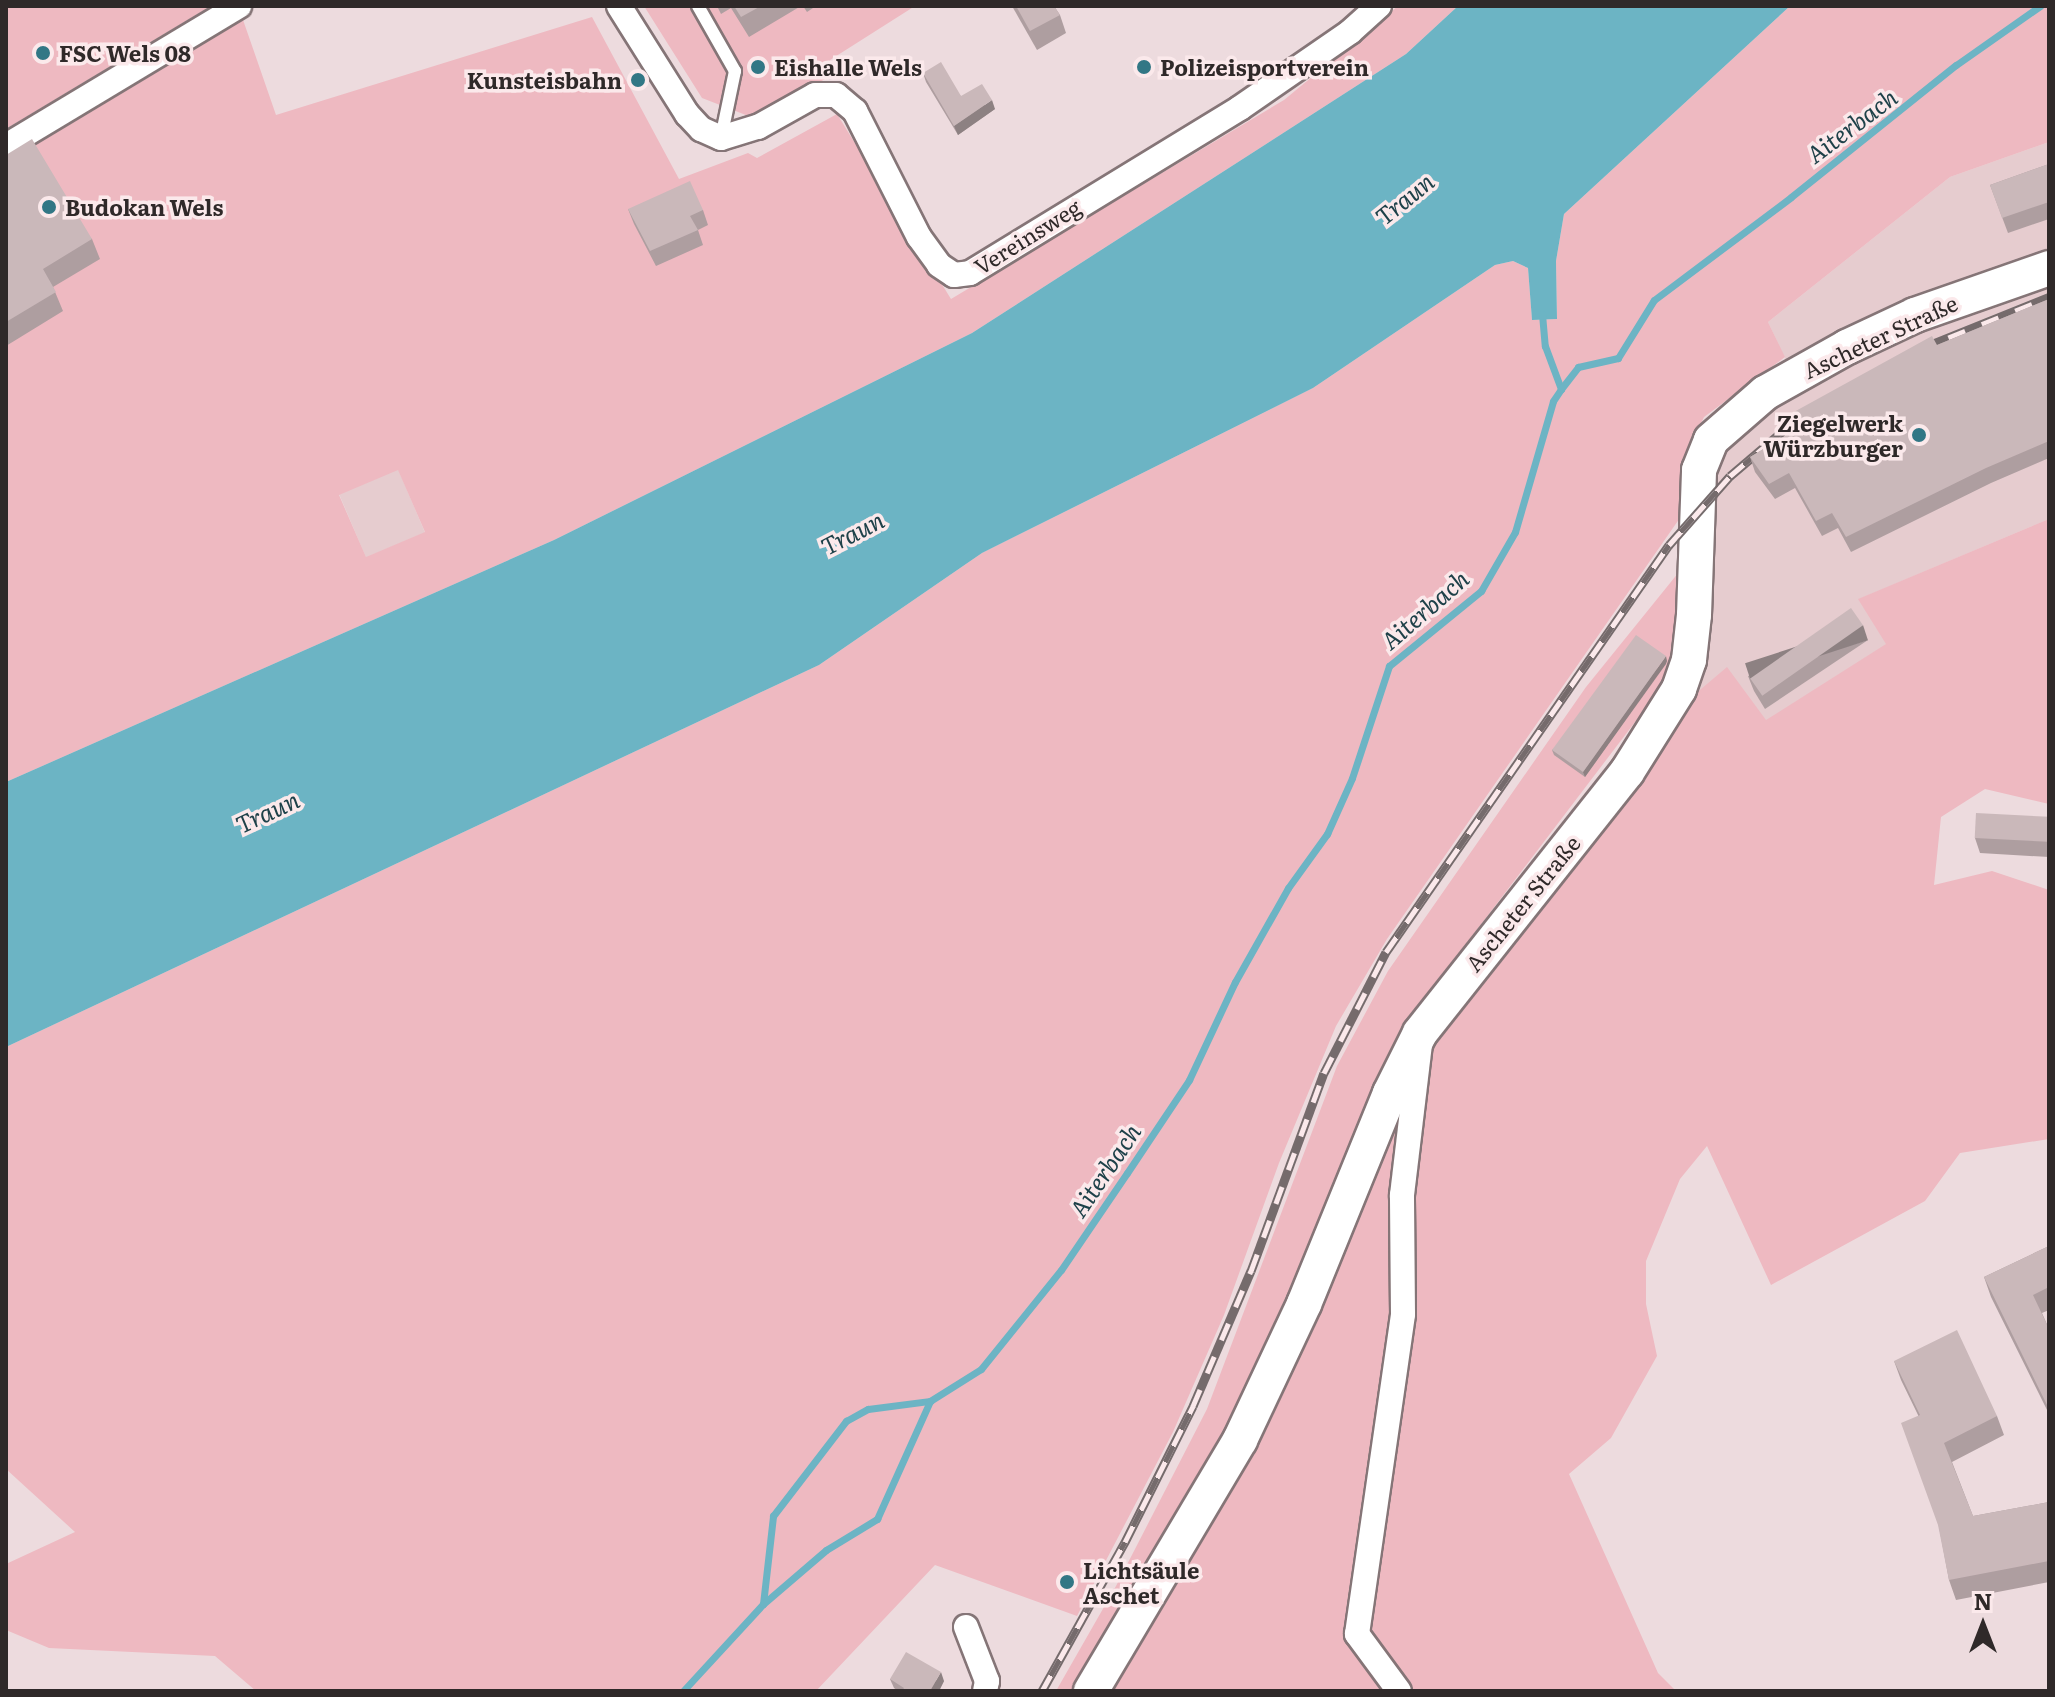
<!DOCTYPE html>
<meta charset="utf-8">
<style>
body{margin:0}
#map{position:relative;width:2055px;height:1697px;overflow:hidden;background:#eddbde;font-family:Literata,serif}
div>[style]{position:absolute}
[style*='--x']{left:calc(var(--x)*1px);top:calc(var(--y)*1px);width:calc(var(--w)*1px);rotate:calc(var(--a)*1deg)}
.built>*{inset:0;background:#e6cccf;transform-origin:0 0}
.green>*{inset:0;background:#eeb9c1}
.water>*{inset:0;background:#6cb4c4}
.stream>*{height:7px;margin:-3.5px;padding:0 3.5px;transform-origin:3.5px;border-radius:3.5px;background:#6cb4c4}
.roads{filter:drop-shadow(2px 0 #857577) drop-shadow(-2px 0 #857577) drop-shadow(0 2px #857577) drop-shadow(0 -2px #857577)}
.service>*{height:12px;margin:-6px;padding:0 6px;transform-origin:6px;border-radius:6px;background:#fff}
.minor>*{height:24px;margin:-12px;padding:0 12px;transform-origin:12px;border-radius:12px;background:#fff}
.secondary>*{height:34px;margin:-17px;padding:0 17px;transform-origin:17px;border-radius:17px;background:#fff}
.rail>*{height:9px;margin-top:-4.5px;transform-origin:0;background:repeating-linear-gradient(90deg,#fbe9eb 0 18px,#756b6c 0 36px);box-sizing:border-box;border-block:2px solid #756b6c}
.wall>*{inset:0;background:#ae9ea0}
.shaded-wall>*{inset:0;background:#8d8182;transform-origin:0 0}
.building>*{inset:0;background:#cab8ba;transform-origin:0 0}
.dots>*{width:22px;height:22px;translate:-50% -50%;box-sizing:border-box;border:4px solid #fbe9eb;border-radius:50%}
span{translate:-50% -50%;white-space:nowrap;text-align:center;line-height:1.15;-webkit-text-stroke:7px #fbe9eb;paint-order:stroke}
.poi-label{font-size:22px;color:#2f2929;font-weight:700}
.left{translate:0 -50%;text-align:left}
.right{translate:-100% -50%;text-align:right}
.street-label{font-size:22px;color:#2f2929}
.water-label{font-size:24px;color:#1e4149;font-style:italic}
.frame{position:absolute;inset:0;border:8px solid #2f2929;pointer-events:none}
.north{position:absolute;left:1943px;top:1585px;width:80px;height:80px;-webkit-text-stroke:6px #fbe9eb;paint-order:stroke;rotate:0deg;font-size:22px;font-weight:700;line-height:32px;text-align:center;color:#2f2929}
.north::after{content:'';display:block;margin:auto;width:28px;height:36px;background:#2f2929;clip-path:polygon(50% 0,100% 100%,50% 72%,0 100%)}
</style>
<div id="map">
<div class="built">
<div style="clip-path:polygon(2049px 142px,2049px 519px,1859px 599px,1887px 644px,1766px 721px,1687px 701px,1718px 453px,1771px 404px,1799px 388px,1768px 322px,1950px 177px)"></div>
<div style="left:398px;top:469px;width:69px;height:64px;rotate:67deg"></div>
</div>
<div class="green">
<div style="clip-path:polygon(6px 6px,211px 6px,6px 129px)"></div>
<div style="clip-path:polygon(644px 6px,915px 6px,830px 60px,837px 73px,751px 117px,702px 98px)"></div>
<div style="clip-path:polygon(evenodd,1398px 6px,1458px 6px,1406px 54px,972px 333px,554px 540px,6px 782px,6px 154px,242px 17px,276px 115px,592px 17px,679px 179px,748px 153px,757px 158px,837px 114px,951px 299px,1284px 100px,1398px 6px,398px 470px,425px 532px,366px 557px,339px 495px,398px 470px)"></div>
<div style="clip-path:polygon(1790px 6px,2049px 6px,2049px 142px,1950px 177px,1768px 322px,1785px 357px,1704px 417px,1683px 460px,1682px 515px,1387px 939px,1336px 1026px,1279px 1163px,1224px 1315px,1173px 1432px,1077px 1616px,935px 1565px,816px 1691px,256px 1691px,215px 1656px,49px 1648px,6px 1630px,6px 1564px,75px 1532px,6px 1469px,6px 1047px,819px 665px,982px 553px,1313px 388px,1495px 265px,1513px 261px,1528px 268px,1532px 320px,1557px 319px,1556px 261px,1564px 214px)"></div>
<div style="clip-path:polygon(2049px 519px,2049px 804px,1985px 789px,1941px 817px,1934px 885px,1992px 871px,2049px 890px,2049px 1139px,1960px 1153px,1925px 1201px,1771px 1285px,1707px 1146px,1680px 1179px,1646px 1261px,1646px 1304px,1657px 1356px,1611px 1438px,1569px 1474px,1658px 1673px,1676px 1691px,1104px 1691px,1407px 1095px,1464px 995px,1687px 701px,1727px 667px,1766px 720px,1886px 644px,1858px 599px)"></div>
<div style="clip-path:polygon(1683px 567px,1683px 631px,1667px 680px,1425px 998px,1374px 1104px,1247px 1403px,1076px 1691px,1056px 1691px,1116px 1586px,1207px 1409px,1337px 1066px,1388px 971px,1586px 687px)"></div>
</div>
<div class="water">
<div style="clip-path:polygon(1458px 6px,1790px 6px,1564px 214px,1556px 261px,1557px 319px,1532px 320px,1528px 268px,1513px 261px,1495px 265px,1313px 388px,982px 553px,819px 665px,6px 1047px,6px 782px,554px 540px,972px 333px,1406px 54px)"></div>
</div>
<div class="stream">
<div style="--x:1542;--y:314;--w:32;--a:85"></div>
<div style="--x:1545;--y:346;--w:46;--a:69.6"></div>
<div style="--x:763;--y:1604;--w:89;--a:-83.5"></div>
<div style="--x:773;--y:1516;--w:120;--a:-52.5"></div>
<div style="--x:846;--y:1421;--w:25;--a:-29"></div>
<div style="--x:868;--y:1409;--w:63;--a:-7.4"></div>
<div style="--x:683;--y:1691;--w:118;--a:-47.4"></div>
<div style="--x:763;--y:1604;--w:83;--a:-40.6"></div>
<div style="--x:826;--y:1550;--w:60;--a:-31.3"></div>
<div style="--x:877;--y:1519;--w:129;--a:-65.8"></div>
<div style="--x:930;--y:1401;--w:60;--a:-32.1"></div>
<div style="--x:981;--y:1369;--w:127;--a:-51.1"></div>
<div style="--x:1061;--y:1270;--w:117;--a:-55.8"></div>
<div style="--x:1127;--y:1173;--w:112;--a:-56.3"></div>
<div style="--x:1189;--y:1080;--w:108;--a:-64.9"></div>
<div style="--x:1235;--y:982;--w:108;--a:-60.6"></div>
<div style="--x:1288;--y:888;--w:67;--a:-54.2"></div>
<div style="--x:1327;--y:834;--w:61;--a:-65.9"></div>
<div style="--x:1352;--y:778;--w:118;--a:-71.7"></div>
<div style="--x:1389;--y:666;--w:119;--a:-39.2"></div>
<div style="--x:1481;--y:591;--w:68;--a:-60"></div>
<div style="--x:1515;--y:532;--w:136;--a:-73.8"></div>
<div style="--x:1553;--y:401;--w:14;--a:-56"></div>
<div style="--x:1561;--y:389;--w:28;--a:-52"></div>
<div style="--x:1578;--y:367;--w:41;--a:-12.7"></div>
<div style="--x:1618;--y:358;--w:68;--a:-58.2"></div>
<div style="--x:1654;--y:300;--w:171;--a:-36.9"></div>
<div style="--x:1791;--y:197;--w:211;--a:-38.7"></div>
<div style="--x:1956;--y:65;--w:103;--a:-35.1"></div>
</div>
<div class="roads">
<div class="service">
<div style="--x:698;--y:6;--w:75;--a:60.4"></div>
<div style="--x:735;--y:71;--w:68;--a:101.8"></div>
</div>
<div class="minor">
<div style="--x:619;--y:6;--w:128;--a:57.8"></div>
<div style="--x:687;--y:114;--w:21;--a:47"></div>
<div style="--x:701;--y:129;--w:22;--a:24"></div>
<div style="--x:721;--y:138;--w:39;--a:-17"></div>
<div style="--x:758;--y:127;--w:65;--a:-29.3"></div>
<div style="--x:815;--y:95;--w:21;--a:0"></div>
<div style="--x:836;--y:95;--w:25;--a:40"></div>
<div style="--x:855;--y:111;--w:141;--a:63.1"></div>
<div style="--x:919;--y:237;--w:34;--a:54"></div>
<div style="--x:939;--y:265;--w:18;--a:34"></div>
<div style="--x:954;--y:275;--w:16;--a:-7"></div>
<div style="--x:970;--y:273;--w:316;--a:-31.4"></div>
<div style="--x:1240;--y:108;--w:134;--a:-34.6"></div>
<div style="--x:1350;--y:32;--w:39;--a:-42"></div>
<div style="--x:6;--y:146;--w:272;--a:-31"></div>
<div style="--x:966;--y:1627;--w:58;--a:68.7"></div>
<div style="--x:987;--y:1681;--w:10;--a:101"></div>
<div style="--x:1399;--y:1691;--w:71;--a:-126.4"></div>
<div style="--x:1357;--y:1634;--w:323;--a:-81.8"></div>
<div style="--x:1403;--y:1314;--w:119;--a:-90.5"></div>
<div style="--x:1402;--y:1195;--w:153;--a:-83.2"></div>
</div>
<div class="secondary">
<div style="--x:1091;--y:1691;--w:292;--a:-59.3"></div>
<div style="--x:1240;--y:1440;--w:150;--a:-64.8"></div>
<div style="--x:1304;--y:1304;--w:228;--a:-67.8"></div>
<div style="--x:1390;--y:1093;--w:67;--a:-63.4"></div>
<div style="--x:1420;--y:1033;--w:333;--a:-51.6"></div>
<div style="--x:1627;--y:772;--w:98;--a:-57.9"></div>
<div style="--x:1679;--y:689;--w:31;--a:-71"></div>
<div style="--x:1689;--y:660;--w:45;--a:-83.7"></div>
<div style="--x:1694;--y:615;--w:145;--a:-88"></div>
<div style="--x:1699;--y:470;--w:32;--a:-68"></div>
<div style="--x:1711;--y:440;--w:72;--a:-41"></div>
<div style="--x:1765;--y:393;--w:94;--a:-29.3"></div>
<div style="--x:1847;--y:347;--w:75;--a:-25.2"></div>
<div style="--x:1915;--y:315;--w:142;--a:-19.3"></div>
</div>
</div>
<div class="rail">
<div style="--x:1915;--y:351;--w:144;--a:-21.9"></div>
<div style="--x:1042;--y:1691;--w:171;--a:-60.9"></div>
<div style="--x:1125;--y:1542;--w:152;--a:-63.4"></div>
<div style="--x:1193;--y:1406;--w:147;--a:-66.8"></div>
<div style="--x:1251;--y:1271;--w:211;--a:-69.8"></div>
<div style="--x:1324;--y:1073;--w:136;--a:-62.9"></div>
<div style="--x:1386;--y:952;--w:496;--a:-55.2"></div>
<div style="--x:1669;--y:545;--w:92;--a:-48.5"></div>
<div style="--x:1730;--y:476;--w:97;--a:-40.4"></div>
</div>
<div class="wall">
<div style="clip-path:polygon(717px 6px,801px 6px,749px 37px,731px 8px,721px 14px)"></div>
<div style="clip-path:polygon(803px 6px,816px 6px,807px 12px)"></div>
<div style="clip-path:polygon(1012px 6px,1054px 6px,1060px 15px,1066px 33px,1037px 50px)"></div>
<div style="clip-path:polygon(923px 73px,961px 96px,995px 109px,958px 135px,926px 82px)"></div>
<div style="clip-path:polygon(6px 155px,92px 239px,100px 259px,53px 287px,63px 311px,6px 346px)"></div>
<div style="clip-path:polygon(2049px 164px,2049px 219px,2008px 233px,1990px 185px)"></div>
<div style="clip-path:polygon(628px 209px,703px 210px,708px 225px,698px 230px,703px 245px,656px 266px,634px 224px)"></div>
<div style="clip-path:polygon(2049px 299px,2049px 458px,1991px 483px,1851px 552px,1838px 528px,1822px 536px,1795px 488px,1775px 499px,1755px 472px,1750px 457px,1789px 434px,1783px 418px,1937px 345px)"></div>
<div style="clip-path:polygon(1868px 640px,1765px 709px,1754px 691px,1748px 676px)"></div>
<div style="clip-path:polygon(1667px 661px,1585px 777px,1554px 755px,1552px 750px)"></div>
<div style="clip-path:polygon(2049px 817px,2049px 857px,1980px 853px,1975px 838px)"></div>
<div style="clip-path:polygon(2049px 1246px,2049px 1310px,2042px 1313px,2049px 1329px,2049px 1414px,1991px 1297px,1984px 1277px)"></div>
<div style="clip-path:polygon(1894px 1361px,1997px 1416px,2004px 1435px,1952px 1462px,1973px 1516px,2049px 1502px,2049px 1582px,1956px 1600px,1949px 1580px,1918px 1415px,1901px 1380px)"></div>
<div style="clip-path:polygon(890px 1679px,944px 1681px,939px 1691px,898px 1691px,894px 1688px)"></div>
</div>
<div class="shaded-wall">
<div style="clip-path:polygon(992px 100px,995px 109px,958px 135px,954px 126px)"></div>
<div style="left:1863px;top:625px;width:16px;height:124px;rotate:72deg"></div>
<div style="clip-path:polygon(1666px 656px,1667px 661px,1666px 664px,1585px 777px,1583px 772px)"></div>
<div style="clip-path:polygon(941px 1672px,944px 1681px,939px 1691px,930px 1691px)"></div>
</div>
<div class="building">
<div style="clip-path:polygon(734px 6px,761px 6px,741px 17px)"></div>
<div style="clip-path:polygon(1016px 6px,1054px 6px,1060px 15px,1030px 31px)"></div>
<div style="clip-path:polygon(941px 62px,961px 96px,982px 84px,992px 100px,954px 126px,923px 73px)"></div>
<div style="clip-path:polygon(32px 139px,92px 239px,43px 269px,56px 292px,6px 322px,6px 155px)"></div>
<div style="clip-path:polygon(2049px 164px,2049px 202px,2002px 218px,1990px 185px)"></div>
<div style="clip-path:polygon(690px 181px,703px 210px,690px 216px,698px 230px,650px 251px,628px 209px)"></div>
<div style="clip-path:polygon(2049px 299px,2049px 441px,1986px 468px,1846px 537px,1832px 513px,1816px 521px,1789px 473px,1769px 484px,1750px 457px,1790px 433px,1783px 418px,1932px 336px,1937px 345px)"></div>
<div style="left:1851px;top:608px;width:21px;height:123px;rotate:55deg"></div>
<div style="clip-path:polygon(1636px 635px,1666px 656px,1664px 659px,1583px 772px,1552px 750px)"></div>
<div style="left:1976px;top:813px;width:73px;height:25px;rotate:3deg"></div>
<div style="clip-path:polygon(2049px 1246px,2049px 1287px,2033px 1295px,2049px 1329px,2049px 1409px,1984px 1277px)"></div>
<div style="clip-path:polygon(1957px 1330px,1997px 1416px,1944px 1443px,1973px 1516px,2049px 1502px,2049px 1561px,1949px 1580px,1938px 1525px,1901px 1423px,1920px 1415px,1894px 1361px)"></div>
<div style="clip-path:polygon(906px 1652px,941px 1672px,930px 1691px,902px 1691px,904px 1688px,890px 1679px)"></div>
</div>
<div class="dots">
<div style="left:43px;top:53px;background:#327785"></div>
<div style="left:758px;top:67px;background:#327785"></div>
<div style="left:1144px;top:67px;background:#327785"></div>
<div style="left:638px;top:80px;background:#327785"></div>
<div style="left:49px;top:207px;background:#327785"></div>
<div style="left:1919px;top:435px;background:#327785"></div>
<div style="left:1067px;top:1582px;background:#327785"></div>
</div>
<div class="poi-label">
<span class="left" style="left:59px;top:53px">FSC Wels 08</span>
<span class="left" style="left:774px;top:67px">Eishalle Wels</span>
<span class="left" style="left:1160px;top:67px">Polizeisportverein</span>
<span class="right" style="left:622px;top:80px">Kunsteisbahn</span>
<span class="left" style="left:65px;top:207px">Budokan Wels</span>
<span class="right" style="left:1903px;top:435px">Ziegelwerk<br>Würzburger</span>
<span class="left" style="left:1083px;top:1582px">Lichtsäule<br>Aschet</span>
</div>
<div class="street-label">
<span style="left:1027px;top:236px;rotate:-32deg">Vereinsweg</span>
<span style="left:1880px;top:336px;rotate:-25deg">Ascheter Straße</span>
<span style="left:1522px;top:903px;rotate:-51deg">Ascheter Straße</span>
</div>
<div class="water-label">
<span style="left:1851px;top:125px;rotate:-37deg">Aiterbach</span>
<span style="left:1404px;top:198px;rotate:-39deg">Traun</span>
<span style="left:852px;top:532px;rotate:-27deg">Traun</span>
<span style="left:1424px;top:609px;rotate:-41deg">Aiterbach</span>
<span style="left:267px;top:811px;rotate:-25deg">Traun</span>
<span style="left:1104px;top:1170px;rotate:-56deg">Aiterbach</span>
</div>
<div class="frame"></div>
<div class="north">N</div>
</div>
